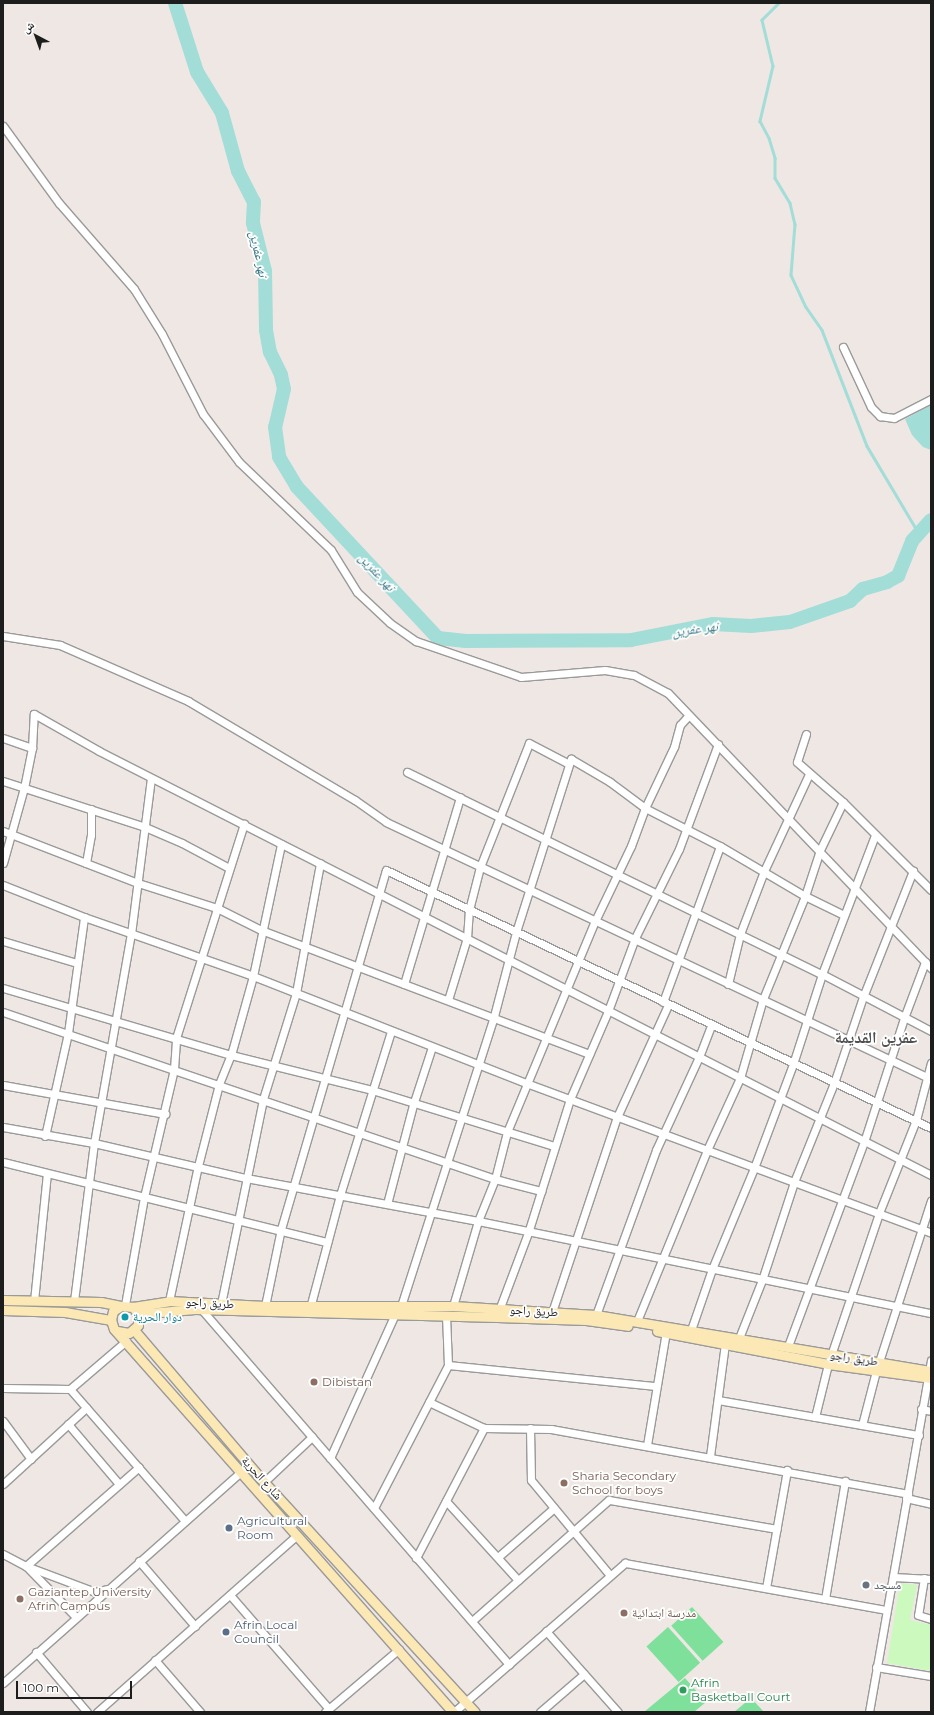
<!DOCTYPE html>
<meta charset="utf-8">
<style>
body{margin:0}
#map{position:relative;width:934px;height:1715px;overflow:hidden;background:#efe7e3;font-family:Montserrat,"Noto Naskh Arabic",sans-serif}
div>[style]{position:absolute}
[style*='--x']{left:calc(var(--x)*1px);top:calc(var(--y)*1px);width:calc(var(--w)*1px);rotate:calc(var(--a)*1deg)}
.park>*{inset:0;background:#ccfabe}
.pitch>*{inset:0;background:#7ee09b;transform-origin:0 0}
.water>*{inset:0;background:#a2ddd8}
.stream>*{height:2.5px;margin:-1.25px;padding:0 1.25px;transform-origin:1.25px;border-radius:1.25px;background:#a2ddd8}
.river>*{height:14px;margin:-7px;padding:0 7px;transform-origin:7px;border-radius:7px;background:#a2ddd8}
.roads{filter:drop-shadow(1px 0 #9a9a9a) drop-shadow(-1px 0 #9a9a9a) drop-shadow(0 1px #9a9a9a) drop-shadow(0 -1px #9a9a9a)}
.street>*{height:7px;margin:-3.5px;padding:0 3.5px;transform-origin:3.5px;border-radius:3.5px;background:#fff}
.secondary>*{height:9px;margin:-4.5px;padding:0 4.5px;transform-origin:4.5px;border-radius:4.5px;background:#fbe8b5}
.dots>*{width:11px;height:11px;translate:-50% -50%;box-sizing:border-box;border:2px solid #fff;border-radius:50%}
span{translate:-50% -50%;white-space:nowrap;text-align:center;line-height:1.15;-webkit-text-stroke:3.5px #fff;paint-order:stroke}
.street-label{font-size:12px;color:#1d1d1d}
.culture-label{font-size:12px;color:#0d838f}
.left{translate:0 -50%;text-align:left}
.education-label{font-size:12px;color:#785e54}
.service-label{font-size:12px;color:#4e5e75}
.worship-label{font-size:12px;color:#5b616d}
.leisure-label{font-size:12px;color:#27864d}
.water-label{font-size:13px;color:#3a7987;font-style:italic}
.district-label{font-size:16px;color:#505050;font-weight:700}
.frame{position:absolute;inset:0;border:4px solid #1d1d1d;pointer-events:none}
.north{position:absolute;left:16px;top:16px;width:40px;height:40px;-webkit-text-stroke:3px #fff;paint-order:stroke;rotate:319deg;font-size:11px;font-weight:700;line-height:16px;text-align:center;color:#1d1d1d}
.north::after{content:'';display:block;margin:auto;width:14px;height:18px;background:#1d1d1d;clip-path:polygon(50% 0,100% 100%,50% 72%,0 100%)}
.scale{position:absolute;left:16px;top:1681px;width:116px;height:18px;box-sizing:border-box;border:2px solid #1d1d1d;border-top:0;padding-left:5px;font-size:12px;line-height:14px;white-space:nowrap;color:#1d1d1d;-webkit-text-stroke:3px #fff;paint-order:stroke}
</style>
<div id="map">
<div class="park">
<div style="clip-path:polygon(900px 1583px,917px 1585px,910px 1620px,931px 1625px,931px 1671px,887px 1663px)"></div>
</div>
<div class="pitch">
<div style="left:692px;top:1607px;width:47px;height:28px;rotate:48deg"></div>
<div style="left:668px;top:1627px;width:48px;height:29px;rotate:48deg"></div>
<div style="clip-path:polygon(685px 1678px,706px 1702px,694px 1712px,644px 1712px)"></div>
<div style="clip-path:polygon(751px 1698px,764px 1712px,734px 1712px)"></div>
</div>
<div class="water">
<div style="clip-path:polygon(931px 405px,931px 450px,923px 447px,912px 435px,905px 419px)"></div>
</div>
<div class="stream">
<div style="--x:779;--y:3;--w:24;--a:135"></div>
<div style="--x:762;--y:20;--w:47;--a:76.6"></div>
<div style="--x:773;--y:66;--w:57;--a:103.3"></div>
<div style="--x:760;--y:121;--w:19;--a:62"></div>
<div style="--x:769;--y:138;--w:21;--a:73"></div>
<div style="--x:775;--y:158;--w:20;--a:90"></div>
<div style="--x:775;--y:178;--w:29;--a:59"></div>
<div style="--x:790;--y:203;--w:22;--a:77"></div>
<div style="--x:795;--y:224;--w:51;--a:94.5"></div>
<div style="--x:791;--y:275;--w:35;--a:65"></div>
<div style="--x:806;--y:307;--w:28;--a:55"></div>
<div style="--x:822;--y:330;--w:124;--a:68.8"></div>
<div style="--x:867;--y:446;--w:100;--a:59.3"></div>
</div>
<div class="river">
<div style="--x:175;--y:3;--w:72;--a:72.3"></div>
<div style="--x:197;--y:72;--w:48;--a:58.6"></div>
<div style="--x:222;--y:113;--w:60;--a:74.6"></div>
<div style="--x:238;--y:171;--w:35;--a:63"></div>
<div style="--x:254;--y:202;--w:21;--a:93"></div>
<div style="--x:253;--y:223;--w:49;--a:76"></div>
<div style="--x:265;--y:271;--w:59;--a:89"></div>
<div style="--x:266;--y:330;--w:22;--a:80"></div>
<div style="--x:270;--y:352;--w:25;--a:64"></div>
<div style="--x:281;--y:375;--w:14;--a:78"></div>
<div style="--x:284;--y:389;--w:39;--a:103"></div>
<div style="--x:275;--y:427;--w:30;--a:82"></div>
<div style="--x:279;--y:457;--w:35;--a:59"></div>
<div style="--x:297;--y:487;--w:207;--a:47"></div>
<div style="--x:438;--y:638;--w:28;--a:6"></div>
<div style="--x:466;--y:641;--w:165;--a:-0.3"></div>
<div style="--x:631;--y:640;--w:84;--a:-11"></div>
<div style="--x:713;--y:624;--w:38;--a:3"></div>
<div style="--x:751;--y:626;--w:39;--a:-6"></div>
<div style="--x:790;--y:622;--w:64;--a:-19.3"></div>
<div style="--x:850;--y:601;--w:18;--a:-43"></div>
<div style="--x:863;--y:589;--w:25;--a:-16"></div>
<div style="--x:887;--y:582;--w:13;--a:-29"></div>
<div style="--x:898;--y:576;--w:38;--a:-68"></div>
<div style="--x:912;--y:541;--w:28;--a:-48"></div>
</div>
<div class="roads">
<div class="street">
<div style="--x:3;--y:126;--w:95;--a:54"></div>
<div style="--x:59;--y:203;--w:114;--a:48.9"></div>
<div style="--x:134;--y:289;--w:53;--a:58.1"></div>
<div style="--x:162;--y:334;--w:90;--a:62.9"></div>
<div style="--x:203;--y:414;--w:60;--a:53.1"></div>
<div style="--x:239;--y:462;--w:127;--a:43.7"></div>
<div style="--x:331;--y:550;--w:49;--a:58.2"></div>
<div style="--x:357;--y:592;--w:45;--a:43.2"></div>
<div style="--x:390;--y:623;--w:32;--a:35"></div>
<div style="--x:416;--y:641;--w:111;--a:18.9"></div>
<div style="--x:521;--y:677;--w:84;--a:-4.8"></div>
<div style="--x:605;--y:670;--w:29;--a:10"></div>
<div style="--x:634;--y:675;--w:38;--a:28"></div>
<div style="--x:668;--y:693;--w:381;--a:46.3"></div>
<div style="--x:843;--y:347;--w:66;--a:65"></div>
<div style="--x:871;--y:407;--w:13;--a:45"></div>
<div style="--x:880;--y:416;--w:14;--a:8"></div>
<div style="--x:894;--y:418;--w:42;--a:-27.2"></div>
<div style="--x:3;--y:636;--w:58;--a:9"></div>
<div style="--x:60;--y:645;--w:140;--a:23.6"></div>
<div style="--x:188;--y:701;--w:194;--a:30.7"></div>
<div style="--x:355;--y:800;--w:38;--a:35"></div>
<div style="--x:386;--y:822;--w:603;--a:25.25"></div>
<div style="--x:806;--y:734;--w:29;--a:108"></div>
<div style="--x:797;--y:762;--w:61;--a:41"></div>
<div style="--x:843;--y:802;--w:124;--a:45"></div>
<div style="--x:3;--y:738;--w:31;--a:19"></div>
<div style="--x:407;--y:772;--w:462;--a:26"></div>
<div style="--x:822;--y:974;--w:123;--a:27.6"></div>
<div style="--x:3;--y:781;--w:149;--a:17.9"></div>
<div style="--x:145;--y:827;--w:40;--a:23.4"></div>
<div style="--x:182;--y:843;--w:53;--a:28"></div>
<div style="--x:3;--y:831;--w:145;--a:21.1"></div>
<div style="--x:138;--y:883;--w:83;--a:17.6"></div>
<div style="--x:217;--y:908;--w:49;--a:26.6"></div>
<div style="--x:261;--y:930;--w:351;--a:20.7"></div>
<div style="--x:3;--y:863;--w:78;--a:-74.4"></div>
<div style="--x:24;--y:788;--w:41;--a:-78.7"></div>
<div style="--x:32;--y:748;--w:34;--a:-87"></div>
<div style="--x:34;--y:714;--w:75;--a:29.6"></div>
<div style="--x:99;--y:751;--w:934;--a:27"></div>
<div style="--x:86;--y:863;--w:28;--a:-80"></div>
<div style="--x:91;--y:835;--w:26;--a:-90"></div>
<div style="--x:3;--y:885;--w:87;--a:21.6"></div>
<div style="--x:84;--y:917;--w:179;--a:19.2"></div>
<div style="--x:253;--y:976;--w:293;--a:21.4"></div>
<div style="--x:526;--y:1083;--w:432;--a:20.3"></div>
<div style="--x:3;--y:941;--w:77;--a:16.6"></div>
<div style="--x:404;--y:984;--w:195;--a:-73.3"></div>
<div style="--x:728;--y:984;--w:51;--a:-76.5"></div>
<div style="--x:740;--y:934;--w:67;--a:-69.1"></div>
<div style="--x:764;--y:871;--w:107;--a:-65.1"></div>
<div style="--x:3;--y:988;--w:238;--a:16.4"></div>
<div style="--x:231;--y:1055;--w:145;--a:13.9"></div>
<div style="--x:372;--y:1090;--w:190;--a:17.1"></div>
<div style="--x:448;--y:1000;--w:65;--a:-73"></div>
<div style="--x:467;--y:938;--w:28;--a:-86"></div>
<div style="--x:469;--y:910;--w:44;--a:-75.7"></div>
<div style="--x:480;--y:867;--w:133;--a:-68.4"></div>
<div style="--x:529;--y:743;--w:45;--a:27.7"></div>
<div style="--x:663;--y:1002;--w:166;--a:-69.9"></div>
<div style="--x:3;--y:1012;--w:520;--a:18.75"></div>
<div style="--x:495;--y:1179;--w:48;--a:14.6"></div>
<div style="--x:3;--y:1085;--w:165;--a:10.1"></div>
<div style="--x:3;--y:1127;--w:92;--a:10"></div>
<div style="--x:94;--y:1143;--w:156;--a:13"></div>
<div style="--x:246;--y:1178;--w:236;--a:10.5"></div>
<div style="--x:478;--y:1221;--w:462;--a:11.5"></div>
<div style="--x:45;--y:1136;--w:106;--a:-77.4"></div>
<div style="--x:68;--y:1033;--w:117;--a:-82.1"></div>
<div style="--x:3;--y:1162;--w:334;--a:13.9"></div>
<div style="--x:387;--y:1204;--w:102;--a:-75.3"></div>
<div style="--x:413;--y:1105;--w:61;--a:-71.9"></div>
<div style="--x:34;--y:1301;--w:128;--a:-84.2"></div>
<div style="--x:74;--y:1301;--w:159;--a:-82.8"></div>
<div style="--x:94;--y:1143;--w:212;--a:-80"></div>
<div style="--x:131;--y:934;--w:157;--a:-82.7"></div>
<div style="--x:169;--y:1301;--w:138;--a:-77.9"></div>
<div style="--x:198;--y:1166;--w:85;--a:-75.6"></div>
<div style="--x:219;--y:1084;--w:31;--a:-68"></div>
<div style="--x:231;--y:1055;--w:82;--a:-74.4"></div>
<div style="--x:253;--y:976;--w:135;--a:-78"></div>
<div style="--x:221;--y:1304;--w:209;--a:-78.4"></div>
<div style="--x:263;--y:1099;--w:111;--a:-72.7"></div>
<div style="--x:296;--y:993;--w:132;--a:-79.5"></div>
<div style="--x:311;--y:1304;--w:113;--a:-75.1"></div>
<div style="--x:340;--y:1195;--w:172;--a:-72.7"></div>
<div style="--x:125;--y:1305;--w:110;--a:-80"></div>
<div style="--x:144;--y:1197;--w:131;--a:-76.8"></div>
<div style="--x:174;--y:1069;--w:31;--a:-86"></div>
<div style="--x:176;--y:1038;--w:225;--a:-72.4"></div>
<div style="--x:265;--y:1306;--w:79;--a:-78.3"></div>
<div style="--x:281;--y:1229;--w:374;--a:-73.7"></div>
<div style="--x:386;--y:870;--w:603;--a:25.33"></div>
<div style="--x:401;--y:1306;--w:305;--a:-72.2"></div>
<div style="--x:494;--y:1016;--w:87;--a:-75.3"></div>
<div style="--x:516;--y:932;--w:182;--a:-72.4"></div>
<div style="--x:571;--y:759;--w:45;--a:30.5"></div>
<div style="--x:610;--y:782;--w:44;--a:36.6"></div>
<div style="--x:645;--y:808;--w:84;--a:26.9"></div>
<div style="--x:720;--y:846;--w:99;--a:30.5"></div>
<div style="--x:805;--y:896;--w:43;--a:26"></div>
<div style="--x:453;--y:1306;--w:89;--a:-73.6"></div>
<div style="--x:478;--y:1221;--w:45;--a:-68"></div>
<div style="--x:495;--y:1179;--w:49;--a:-75.7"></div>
<div style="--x:507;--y:1132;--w:229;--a:-67.4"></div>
<div style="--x:595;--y:921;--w:83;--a:-64.4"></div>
<div style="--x:631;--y:846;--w:40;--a:-69.8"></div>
<div style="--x:645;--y:808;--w:68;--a:-64.6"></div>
<div style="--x:674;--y:747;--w:23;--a:-75"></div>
<div style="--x:680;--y:725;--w:13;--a:-48"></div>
<div style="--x:202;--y:1310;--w:469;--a:49.1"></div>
<div style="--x:499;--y:1310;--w:82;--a:-69.4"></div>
<div style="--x:528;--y:1233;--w:140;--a:-72.6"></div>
<div style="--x:570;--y:1099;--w:96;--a:-66.6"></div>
<div style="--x:608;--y:1011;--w:78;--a:-69.7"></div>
<div style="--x:635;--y:938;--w:99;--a:-63.7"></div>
<div style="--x:679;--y:849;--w:112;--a:-69.6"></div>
<div style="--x:552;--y:1312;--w:206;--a:-71.6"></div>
<div style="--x:617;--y:1117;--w:123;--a:-65.5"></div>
<div style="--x:596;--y:1315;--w:176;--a:-70"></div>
<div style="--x:656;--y:1150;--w:102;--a:-65.2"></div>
<div style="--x:699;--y:1057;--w:34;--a:-69"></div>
<div style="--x:637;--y:1321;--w:185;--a:-67.7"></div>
<div style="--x:707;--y:1150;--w:79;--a:-65.4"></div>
<div style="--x:740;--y:1078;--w:82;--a:-73.8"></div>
<div style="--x:763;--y:999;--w:111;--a:-67.8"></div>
<div style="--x:805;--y:896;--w:48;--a:-71.9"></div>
<div style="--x:820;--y:850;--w:53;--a:-64.4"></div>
<div style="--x:691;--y:1330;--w:65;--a:-71"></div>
<div style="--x:712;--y:1269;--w:109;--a:-67.4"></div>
<div style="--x:754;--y:1168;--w:111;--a:-69.4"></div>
<div style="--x:793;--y:1064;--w:95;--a:-72.1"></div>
<div style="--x:822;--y:974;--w:149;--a:-69.1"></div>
<div style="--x:739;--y:1338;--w:62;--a:-68.4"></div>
<div style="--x:762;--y:1280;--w:103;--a:-71.9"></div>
<div style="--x:794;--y:1182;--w:107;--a:-68"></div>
<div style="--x:834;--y:1083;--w:91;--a:-71.4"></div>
<div style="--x:863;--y:997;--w:136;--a:-68.4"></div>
<div style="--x:788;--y:1346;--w:218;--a:-69.6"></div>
<div style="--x:864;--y:1142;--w:130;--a:-72.1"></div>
<div style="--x:904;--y:1018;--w:60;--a:-69.4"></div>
<div style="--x:448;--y:1365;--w:209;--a:5.8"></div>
<div style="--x:3;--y:1388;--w:67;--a:0.9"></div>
<div style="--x:70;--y:1389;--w:175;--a:48.9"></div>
<div style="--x:70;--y:1389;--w:74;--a:-40.6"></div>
<div style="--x:718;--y:1400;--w:204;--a:9.9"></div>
<div style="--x:429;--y:1402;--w:61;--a:25.3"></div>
<div style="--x:484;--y:1428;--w:67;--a:0.9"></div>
<div style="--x:551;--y:1429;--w:363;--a:10.3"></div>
<div style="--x:921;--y:1409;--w:10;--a:11"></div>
<div style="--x:815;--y:1417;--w:55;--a:-76.2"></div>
<div style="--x:828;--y:1364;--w:159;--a:-71.3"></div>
<div style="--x:879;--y:1213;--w:100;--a:-68.3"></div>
<div style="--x:916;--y:1120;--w:59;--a:-75.3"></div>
<div style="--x:3;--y:1421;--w:47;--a:53.6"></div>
<div style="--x:68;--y:1424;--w:79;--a:49.6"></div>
<div style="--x:862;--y:1425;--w:56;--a:-75.5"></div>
<div style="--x:876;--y:1371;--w:179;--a:-72.1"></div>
<div style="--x:530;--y:1428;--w:52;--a:88.9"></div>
<div style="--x:531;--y:1480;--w:124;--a:50.3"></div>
<div style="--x:647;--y:1445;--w:115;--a:-80.5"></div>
<div style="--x:710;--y:1456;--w:114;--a:-82.4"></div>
<div style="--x:330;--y:1458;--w:158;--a:-65.7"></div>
<div style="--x:264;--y:1482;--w:66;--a:-43.2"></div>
<div style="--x:3;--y:1484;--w:113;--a:-42.5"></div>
<div style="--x:906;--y:1498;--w:26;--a:13"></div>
<div style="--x:446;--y:1501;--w:107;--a:47.7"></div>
<div style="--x:374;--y:1508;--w:161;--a:-62.6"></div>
<div style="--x:448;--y:1365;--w:49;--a:-92.3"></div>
<div style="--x:3;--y:1554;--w:26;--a:28"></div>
<div style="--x:26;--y:1566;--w:74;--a:20.6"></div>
<div style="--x:95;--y:1592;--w:12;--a:-14"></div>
<div style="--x:498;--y:1557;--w:74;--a:-41.2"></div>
<div style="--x:416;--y:1558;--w:147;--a:-62.4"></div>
<div style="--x:139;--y:1561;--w:86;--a:49.3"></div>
<div style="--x:893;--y:1577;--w:38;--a:3"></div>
<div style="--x:924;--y:1578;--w:37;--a:99"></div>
<div style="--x:918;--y:1615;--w:14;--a:17"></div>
<div style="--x:766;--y:1588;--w:120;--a:-79.9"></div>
<div style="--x:230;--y:1595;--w:151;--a:49"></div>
<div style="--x:825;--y:1599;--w:120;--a:-80.4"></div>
<div style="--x:76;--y:1617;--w:71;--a:-134.4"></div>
<div style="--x:26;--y:1566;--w:150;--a:-41.2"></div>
<div style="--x:472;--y:1621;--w:183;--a:-41.5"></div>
<div style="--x:609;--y:1500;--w:170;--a:9.8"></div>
<div style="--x:546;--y:1631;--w:108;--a:48.4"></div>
<div style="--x:36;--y:1652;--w:79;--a:49.6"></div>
<div style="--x:155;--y:1660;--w:69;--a:49.1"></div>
<div style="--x:876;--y:1667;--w:56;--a:9.3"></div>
<div style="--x:3;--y:1683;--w:318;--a:-41.6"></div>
<div style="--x:97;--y:1712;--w:267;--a:-41.5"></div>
<div style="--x:325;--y:1712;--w:97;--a:-40.4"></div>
<div style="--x:454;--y:1712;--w:227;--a:-41.1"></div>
<div style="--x:625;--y:1563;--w:264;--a:10.2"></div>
<div style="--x:540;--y:1712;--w:58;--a:-40.8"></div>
<div style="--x:869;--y:1712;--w:357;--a:-80"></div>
</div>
<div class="secondary">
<div style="--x:3;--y:1300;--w:98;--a:1.2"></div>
<div style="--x:101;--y:1302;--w:20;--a:11"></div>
<div style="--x:133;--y:1307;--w:36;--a:-9"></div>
<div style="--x:169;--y:1301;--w:96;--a:3"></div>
<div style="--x:265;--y:1306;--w:188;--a:0"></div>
<div style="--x:453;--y:1306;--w:143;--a:3.6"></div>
<div style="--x:596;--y:1315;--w:340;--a:9.5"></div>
<div style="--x:3;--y:1310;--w:62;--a:1.8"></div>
<div style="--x:65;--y:1312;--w:47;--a:9.9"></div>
<div style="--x:138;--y:1314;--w:57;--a:-5"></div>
<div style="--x:195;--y:1309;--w:302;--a:1.5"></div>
<div style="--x:497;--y:1317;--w:89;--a:1.9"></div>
<div style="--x:586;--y:1320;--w:42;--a:8.1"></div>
<div style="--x:134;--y:1330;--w:200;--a:49.5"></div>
<div style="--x:264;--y:1482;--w:312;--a:47.5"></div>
<div style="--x:117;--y:1331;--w:12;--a:9"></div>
<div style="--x:129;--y:1333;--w:12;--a:-42"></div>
<div style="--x:138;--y:1325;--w:11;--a:-90"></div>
<div style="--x:138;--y:1314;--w:9;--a:-126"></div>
<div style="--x:133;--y:1307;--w:12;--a:-175"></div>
<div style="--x:121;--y:1306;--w:9;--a:148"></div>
<div style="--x:113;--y:1311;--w:9;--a:103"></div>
<div style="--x:111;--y:1320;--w:9;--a:72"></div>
<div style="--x:114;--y:1329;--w:511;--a:48.49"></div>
<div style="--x:657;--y:1331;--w:174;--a:10.9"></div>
<div style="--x:828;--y:1364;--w:104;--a:7.7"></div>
</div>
</div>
<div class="dots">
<div style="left:125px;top:1317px;background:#0f9aa8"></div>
<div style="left:314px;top:1382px;background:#8d6e63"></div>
<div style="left:564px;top:1483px;background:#8d6e63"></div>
<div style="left:229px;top:1528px;background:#5c6f8a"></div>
<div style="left:866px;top:1585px;background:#6b7280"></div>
<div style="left:20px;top:1599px;background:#8d6e63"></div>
<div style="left:624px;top:1613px;background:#8d6e63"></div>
<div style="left:226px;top:1632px;background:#5c6f8a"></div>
<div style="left:683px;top:1690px;background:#2e9e5b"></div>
</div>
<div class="street-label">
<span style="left:210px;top:1303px;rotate:3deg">طريق راجو</span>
<span style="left:534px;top:1311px;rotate:3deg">طريق راجو</span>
<span style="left:854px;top:1358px;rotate:8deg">طريق راجو</span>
<span style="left:262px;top:1478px;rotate:48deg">شارع الحرية</span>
</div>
<div class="culture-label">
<span class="left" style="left:133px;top:1317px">دوار الحرية</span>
</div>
<div class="education-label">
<span class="left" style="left:322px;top:1382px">Dibistan</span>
<span class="left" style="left:572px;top:1483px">Sharia Secondary<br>School for boys</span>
<span class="left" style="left:28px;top:1599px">Gaziantep University<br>Afrin Campus</span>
<span class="left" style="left:632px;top:1613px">مدرسة ابتدائية</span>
</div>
<div class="service-label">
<span class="left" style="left:237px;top:1528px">Agricultural<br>Room</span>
<span class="left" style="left:234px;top:1632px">Afrin Local<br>Council</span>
</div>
<div class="worship-label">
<span class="left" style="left:874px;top:1585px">مسجد</span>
</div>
<div class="leisure-label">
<span class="left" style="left:691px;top:1690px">Afrin<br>Basketball Court</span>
</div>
<div class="water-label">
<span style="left:259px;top:254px;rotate:78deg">نهر عفرين</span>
<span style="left:377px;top:572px;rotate:47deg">نهر عفرين</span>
<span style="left:695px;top:629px;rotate:-8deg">نهر عفرين</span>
</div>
<div class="district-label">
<span style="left:876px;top:1038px">عفرين القديمة</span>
</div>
<div class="frame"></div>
<div class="north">ش</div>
<div class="scale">100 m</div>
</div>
